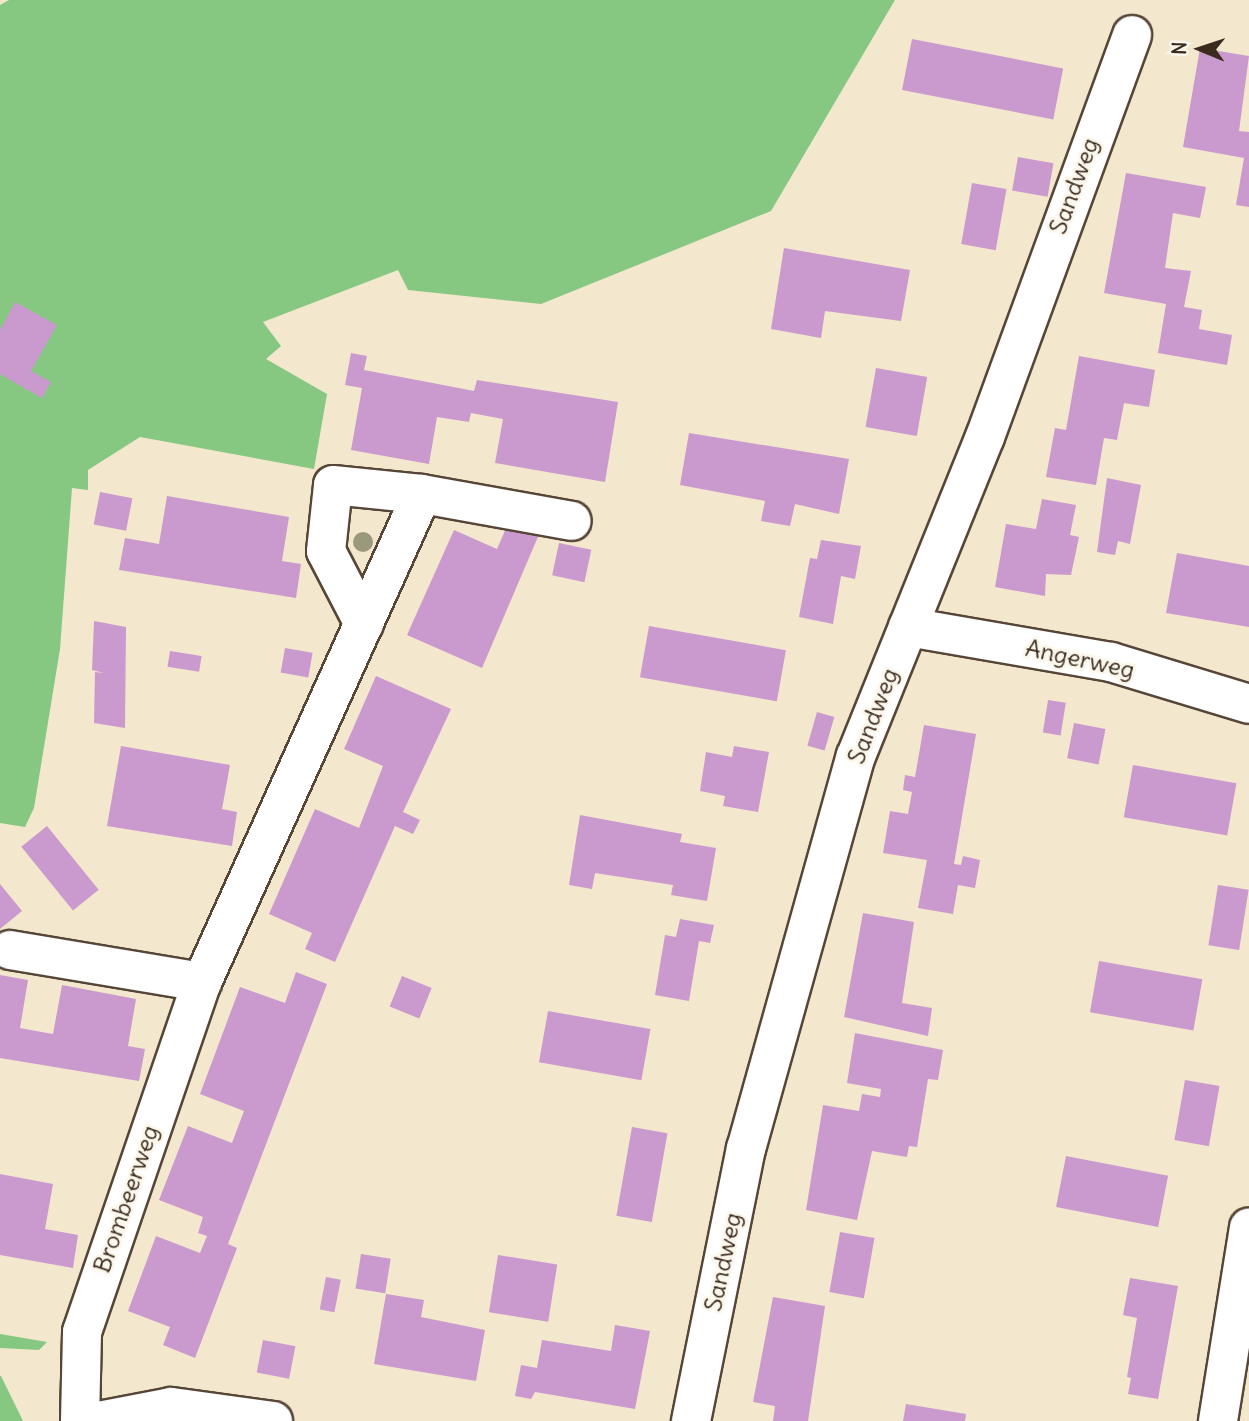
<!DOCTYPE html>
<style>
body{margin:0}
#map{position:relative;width:1249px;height:1421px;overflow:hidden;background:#f3e7cd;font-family:Delius,sans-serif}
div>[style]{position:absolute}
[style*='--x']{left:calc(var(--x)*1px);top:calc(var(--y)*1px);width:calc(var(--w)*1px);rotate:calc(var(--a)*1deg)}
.green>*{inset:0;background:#86c881}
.building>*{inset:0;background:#ca9ace;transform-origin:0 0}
.roads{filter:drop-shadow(2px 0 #574638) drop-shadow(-2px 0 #574638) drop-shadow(0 2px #574638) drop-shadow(0 -2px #574638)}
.minor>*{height:38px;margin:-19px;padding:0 19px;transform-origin:19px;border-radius:19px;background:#fff}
.trees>*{width:20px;height:20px;margin:-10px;border-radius:50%;background:#9a997d}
span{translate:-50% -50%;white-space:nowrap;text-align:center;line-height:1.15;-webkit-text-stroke:6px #fbf7ec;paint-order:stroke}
.street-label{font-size:24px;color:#3b2a1e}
.north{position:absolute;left:1165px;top:14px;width:70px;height:70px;-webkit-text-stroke:5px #fbf7ec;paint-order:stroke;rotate:272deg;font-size:19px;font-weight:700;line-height:28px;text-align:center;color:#3b2a1e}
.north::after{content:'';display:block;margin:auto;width:24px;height:32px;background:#3b2a1e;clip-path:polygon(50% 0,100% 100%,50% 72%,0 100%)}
</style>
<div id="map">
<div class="green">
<div style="clip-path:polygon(9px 0,895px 0,771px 211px,541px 304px,408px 290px,398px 270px,263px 322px,281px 346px,266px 359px,327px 394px,314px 469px,140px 437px,88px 470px,88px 490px,72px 488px,60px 649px,34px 808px,25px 827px,0 823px,0 5px)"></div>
<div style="clip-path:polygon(0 1334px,47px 1342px,39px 1350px,0 1348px)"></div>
<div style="clip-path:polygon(0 1376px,1px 1376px,23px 1421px,0 1421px)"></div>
</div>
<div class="building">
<div style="left:912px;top:39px;width:154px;height:52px;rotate:11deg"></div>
<div style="clip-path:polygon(1200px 48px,1249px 56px,1239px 131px,1249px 132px,1249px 207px,1236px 205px,1244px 158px,1183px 147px)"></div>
<div style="left:1018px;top:157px;width:36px;height:34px;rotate:10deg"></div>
<div style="clip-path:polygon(1126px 173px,1206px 187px,1200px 218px,1173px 213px,1165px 268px,1191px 271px,1184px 307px,1202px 310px,1199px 329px,1232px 335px,1227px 365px,1158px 353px,1166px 304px,1104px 293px)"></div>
<div style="left:972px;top:183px;width:35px;height:62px;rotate:10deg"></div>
<div style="clip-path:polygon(784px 248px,910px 270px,901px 321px,825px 311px,821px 338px,771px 329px)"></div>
<div style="clip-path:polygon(15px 302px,57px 325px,31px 371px,51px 382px,42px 398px,0 374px,0 330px)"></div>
<div style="clip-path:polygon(351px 353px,367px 356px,364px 370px,443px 385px,474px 391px,477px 380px,618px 402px,605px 482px,495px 463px,503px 419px,471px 413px,469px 422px,437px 417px,429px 464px,351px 450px,362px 388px,345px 385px)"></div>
<div style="clip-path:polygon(1079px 356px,1155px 370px,1149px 407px,1124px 403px,1117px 440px,1104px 438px,1096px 485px,1046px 477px,1055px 428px,1066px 430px)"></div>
<div style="left:876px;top:368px;width:52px;height:60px;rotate:10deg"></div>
<div style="clip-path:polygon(689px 433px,849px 459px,839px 514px,795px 504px,790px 526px,761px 521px,765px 501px,680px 485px)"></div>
<div style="clip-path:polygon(1107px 478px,1141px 485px,1130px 544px,1118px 541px,1115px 555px,1097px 552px)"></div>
<div style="left:100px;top:492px;width:33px;height:33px;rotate:11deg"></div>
<div style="clip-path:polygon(167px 496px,289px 517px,282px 561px,301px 564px,296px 598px,119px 570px,125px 538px,159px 544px)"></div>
<div style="clip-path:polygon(1042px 499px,1076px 505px,1070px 535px,1079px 537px,1071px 575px,1046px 574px,1045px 596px,995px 587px,1006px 524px,1036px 529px)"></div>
<div style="clip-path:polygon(510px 519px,540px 532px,482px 668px,407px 635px,454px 530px,497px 549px)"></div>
<div style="clip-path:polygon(821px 540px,861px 546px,855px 579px,841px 576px,833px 624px,799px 617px,810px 558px,817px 559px)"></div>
<div style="left:559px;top:543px;width:33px;height:33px;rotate:12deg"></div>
<div style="clip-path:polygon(1177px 553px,1249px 566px,1249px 627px,1166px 613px)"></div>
<div style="clip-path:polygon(94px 621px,126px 627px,125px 728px,94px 723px,95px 672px,104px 673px,92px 670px)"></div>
<div style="left:649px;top:626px;width:139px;height:52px;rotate:10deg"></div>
<div style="left:285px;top:648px;width:28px;height:25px;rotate:10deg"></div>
<div style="left:170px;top:651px;width:32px;height:16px;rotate:9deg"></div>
<div style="clip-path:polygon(376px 676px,451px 709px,403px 812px,420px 820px,413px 834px,395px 826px,335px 962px,305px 949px,312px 933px,269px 914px,315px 809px,359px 828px,383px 766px,344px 749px)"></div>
<div style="left:1048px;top:700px;width:18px;height:33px;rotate:9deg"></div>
<div style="left:817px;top:712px;width:18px;height:35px;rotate:16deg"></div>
<div style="left:1074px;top:723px;width:32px;height:36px;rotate:11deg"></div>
<div style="clip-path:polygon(924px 725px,976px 734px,954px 864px,961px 865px,963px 856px,980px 860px,975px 888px,958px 885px,953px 914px,918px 908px,927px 860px,883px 853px,890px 811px,908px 814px,912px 792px,903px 790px,905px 775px,915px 777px)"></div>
<div style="clip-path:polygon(121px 746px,230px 765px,222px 809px,237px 812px,232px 846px,107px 826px)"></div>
<div style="clip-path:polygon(734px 746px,769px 752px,758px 812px,723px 806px,725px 796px,700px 791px,706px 752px,732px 757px)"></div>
<div style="left:1133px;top:765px;width:105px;height:53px;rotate:10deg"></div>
<div style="clip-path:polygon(580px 815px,682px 834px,680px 842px,716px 848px,707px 901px,671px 895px,673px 885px,595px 873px,592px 889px,569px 885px)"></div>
<div style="left:47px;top:826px;width:82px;height:33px;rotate:51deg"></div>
<div style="clip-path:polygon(0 884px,22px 911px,0 929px)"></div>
<div style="left:1218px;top:885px;width:31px;height:61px;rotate:9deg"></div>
<div style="clip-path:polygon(863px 913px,914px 922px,902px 1003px,932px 1008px,928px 1036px,844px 1017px)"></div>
<div style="clip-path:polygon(680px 919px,714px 925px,710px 943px,699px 941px,689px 1001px,655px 995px,665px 935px,676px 937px)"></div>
<div style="left:1099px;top:961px;width:105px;height:52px;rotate:10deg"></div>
<div style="clip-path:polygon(296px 972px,327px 984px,228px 1244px,237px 1248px,195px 1358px,163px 1345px,170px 1327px,128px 1311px,156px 1236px,200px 1253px,207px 1236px,198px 1233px,203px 1217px,159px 1200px,188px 1126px,232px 1143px,244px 1111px,200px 1094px,240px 987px,285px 1003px)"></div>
<div style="clip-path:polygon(0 975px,28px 980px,20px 1028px,36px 1031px,53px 1034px,62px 985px,136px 999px,128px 1046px,145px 1049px,139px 1081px,0 1058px)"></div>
<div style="left:402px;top:976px;width:32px;height:33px;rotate:22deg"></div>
<div style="left:548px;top:1011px;width:104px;height:52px;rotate:10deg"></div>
<div style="clip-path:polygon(855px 1033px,943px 1050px,938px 1080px,928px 1079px,917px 1147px,909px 1146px,907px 1157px,872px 1151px,857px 1220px,806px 1210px,823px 1105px,859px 1111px,862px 1094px,880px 1097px,881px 1089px,847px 1083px)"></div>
<div style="left:1185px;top:1080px;width:35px;height:61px;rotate:10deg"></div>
<div style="left:632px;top:1127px;width:36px;height:90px;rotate:10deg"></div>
<div style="left:1066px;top:1156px;width:104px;height:52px;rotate:11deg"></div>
<div style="clip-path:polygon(0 1174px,53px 1184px,45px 1229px,78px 1235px,73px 1268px,0 1255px)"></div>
<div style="left:840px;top:1232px;width:35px;height:61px;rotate:10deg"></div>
<div style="left:361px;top:1254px;width:30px;height:35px;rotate:9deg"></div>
<div style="left:498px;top:1255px;width:60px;height:58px;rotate:9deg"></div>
<div style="left:326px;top:1277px;width:15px;height:33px;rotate:11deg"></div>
<div style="clip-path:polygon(1130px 1278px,1178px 1286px,1158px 1399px,1128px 1394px,1131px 1378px,1127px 1377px,1137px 1318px,1123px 1315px)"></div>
<div style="clip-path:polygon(386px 1294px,424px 1300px,421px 1317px,485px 1330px,476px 1381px,374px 1364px)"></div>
<div style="clip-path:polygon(773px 1297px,825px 1306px,808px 1421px,773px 1421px,775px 1406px,753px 1402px)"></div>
<div style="clip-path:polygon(615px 1325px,650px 1331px,635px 1409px,535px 1392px,531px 1399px,515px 1396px,521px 1365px,537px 1368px,542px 1340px,611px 1351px)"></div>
<div style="left:263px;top:1340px;width:33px;height:33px;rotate:11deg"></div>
<div style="clip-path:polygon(906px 1404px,966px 1414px,965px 1421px,903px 1421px)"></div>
</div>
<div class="roads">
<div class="minor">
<div style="--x:364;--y:624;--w:82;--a:-117.5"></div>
<div style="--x:326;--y:551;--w:66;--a:-83.9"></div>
<div style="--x:333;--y:485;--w:89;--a:5.8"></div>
<div style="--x:908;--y:627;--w:206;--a:9.8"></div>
<div style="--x:1111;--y:662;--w:144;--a:16.9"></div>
<div style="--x:10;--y:950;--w:195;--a:9.5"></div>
<div style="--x:80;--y:1421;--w:89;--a:-88.7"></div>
<div style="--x:82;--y:1332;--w:370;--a:-71.1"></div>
<div style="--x:202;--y:982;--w:535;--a:-65.73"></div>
<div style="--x:422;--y:494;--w:152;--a:10.2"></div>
<div style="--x:99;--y:1421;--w:73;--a:-11"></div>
<div style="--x:171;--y:1407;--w:103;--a:7.8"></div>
<div style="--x:691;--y:1421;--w:278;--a:-78.6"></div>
<div style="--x:746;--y:1149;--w:408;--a:-74.4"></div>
<div style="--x:856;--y:756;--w:344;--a:-68"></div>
<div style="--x:985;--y:437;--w:428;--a:-69.9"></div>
<div style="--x:1218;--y:1421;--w:196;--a:-80.9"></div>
</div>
</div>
<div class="trees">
<div style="left:363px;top:542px"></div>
</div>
<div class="street-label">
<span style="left:1074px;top:186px;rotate:-70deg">Sandweg</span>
<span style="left:1080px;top:659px;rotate:12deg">Angerweg</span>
<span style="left:873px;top:716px;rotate:-69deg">Sandweg</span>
<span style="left:126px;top:1199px;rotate:-71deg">Brombeerweg</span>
<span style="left:723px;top:1262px;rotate:-78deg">Sandweg</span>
</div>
<div class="north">N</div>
</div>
